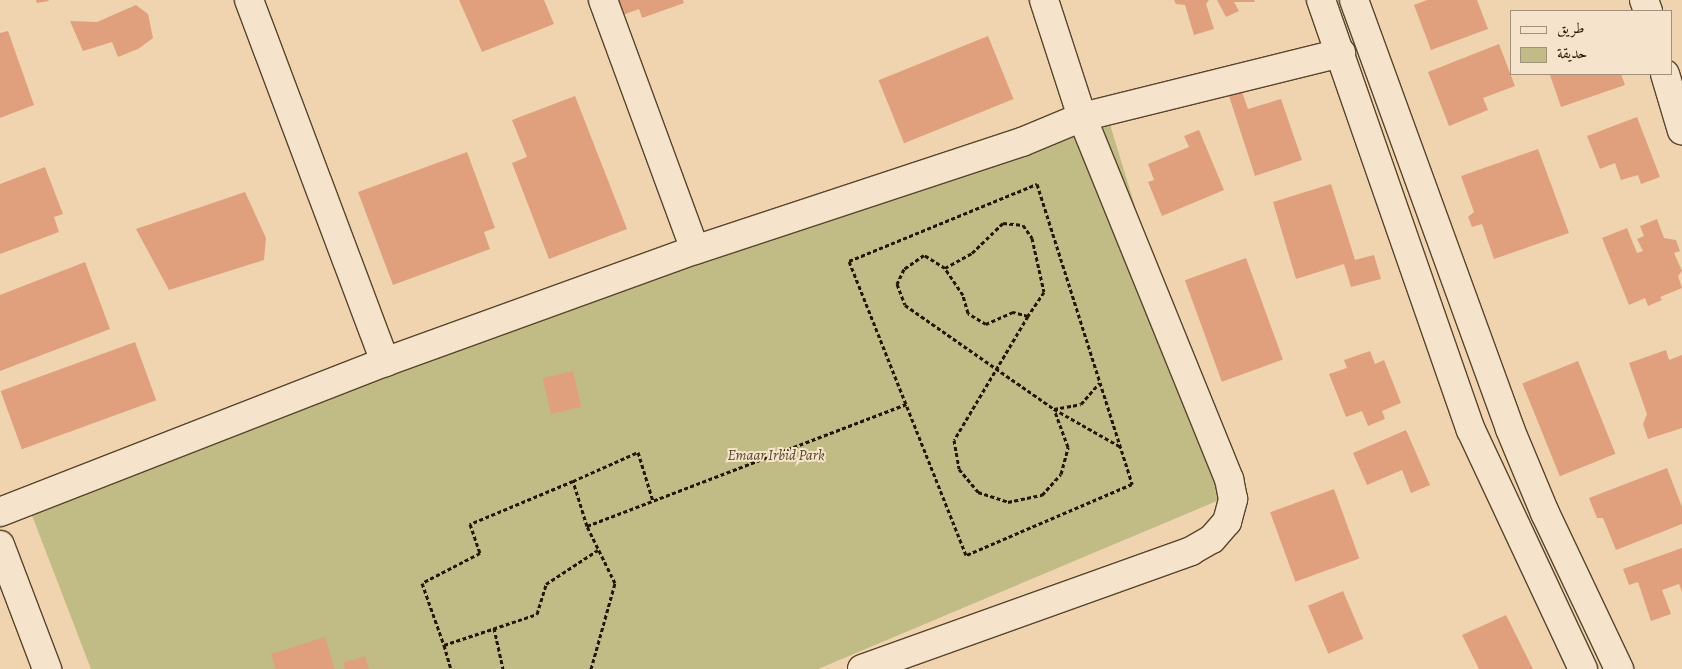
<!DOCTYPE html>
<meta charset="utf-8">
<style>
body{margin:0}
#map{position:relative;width:1682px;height:669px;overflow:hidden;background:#efd4af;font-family:Alegreya,Amiri,serif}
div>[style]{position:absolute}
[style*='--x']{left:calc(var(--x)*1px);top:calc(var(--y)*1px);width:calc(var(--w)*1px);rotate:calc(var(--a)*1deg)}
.green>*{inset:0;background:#c1bb85}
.building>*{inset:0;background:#e0a07e;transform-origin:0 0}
.path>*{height:3px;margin-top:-1.5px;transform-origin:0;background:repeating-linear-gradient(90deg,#251501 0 4px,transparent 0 6.5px)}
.roads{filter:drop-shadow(1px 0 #58452c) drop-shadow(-1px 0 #58452c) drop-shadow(0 1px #58452c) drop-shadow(0 -1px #58452c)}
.minor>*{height:28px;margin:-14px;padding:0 14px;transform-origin:14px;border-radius:14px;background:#f5e3cb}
.tertiary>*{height:28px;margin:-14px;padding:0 14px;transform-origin:14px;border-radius:14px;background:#f5e3cb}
span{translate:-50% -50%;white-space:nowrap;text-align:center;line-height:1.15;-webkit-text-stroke:4px #f5e3cb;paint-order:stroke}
.park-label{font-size:15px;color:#544729;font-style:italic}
.legend{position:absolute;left:1510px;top:10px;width:162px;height:65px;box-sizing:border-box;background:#f5e3cb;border:1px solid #a2917a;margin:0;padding:6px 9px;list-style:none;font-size:15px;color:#251501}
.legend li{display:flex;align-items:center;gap:10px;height:25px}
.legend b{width:25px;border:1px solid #a2917a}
</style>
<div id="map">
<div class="green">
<div style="clip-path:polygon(1105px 108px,1224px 498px,818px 669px,91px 669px,28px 505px)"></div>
</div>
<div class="building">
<div style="clip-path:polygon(36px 0,48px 0,49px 1px,37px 3px)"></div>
<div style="clip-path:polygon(459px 0,544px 0,554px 24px,482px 52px)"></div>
<div style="clip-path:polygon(609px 0,683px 0,684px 3px,642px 18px,639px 9px,623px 15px)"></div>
<div style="clip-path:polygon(1174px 0,1209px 0,1206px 4px,1214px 29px,1194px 35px,1185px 5px,1176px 4px)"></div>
<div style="clip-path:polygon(1217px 0,1254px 0,1255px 2px,1234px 2px,1239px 11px,1226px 17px)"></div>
<div style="clip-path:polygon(1427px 0,1477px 0,1488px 29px,1431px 50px,1414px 5px)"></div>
<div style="clip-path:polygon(136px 5px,148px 14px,153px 38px,138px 49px,118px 57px,112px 42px,83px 51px,70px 21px,97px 22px)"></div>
<div style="clip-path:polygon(8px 31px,34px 105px,0 118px,0 33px)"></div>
<div style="left:988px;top:36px;width:68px;height:118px;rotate:68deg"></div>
<div style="clip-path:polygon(1499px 44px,1515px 86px,1483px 98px,1488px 110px,1449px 126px,1428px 72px)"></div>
<div style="clip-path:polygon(1621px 74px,1625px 85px,1561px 107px,1550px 75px)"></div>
<div style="clip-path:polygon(1241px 89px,1248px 109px,1281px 99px,1302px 160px,1255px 176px,1227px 90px)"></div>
<div style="clip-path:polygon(575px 96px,627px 229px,549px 259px,512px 163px,527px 157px,512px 120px)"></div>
<div style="clip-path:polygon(1637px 117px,1660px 177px,1641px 184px,1638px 175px,1621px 180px,1615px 163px,1600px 169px,1587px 136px)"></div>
<div style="clip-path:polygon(1199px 130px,1224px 190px,1162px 216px,1148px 182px,1154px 180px,1148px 164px,1189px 147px,1184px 136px)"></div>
<div style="clip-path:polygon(1538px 149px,1569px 233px,1494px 259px,1482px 224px,1472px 227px,1468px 217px,1474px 212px,1461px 176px)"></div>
<div style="clip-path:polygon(467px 152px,495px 228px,484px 232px,490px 249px,393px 285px,358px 192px)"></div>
<div style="clip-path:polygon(45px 167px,63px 214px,54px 217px,59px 232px,0 254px,0 184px)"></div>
<div style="clip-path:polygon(1331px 184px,1355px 260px,1374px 255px,1381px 279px,1351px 287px,1344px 264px,1296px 279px,1273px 202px)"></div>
<div style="clip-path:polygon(245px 192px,266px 238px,264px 260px,169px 290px,136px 229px)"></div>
<div style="clip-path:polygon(1657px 219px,1664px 238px,1676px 240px,1680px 251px,1674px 253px,1682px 271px,1678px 276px,1682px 288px,1660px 297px,1662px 300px,1648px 306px,1645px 298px,1629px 305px,1602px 238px,1627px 228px,1637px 253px,1643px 251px,1637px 239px,1644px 236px,1640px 226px)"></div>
<div style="left:1246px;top:258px;width:108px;height:65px;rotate:70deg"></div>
<div style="clip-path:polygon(85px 262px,110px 329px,0 371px,0 295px)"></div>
<div style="left:135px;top:342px;width:62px;height:143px;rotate:70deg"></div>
<div style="clip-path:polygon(1666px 350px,1669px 360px,1682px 355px,1682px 428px,1648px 439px,1643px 424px,1647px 414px,1629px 363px)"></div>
<div style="clip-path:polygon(1370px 351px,1375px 364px,1384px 360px,1401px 403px,1382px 411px,1385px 419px,1368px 426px,1362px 411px,1346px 417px,1329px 374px,1347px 368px,1344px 360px)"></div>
<div style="left:1578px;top:361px;width:100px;height:60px;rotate:68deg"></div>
<div style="left:573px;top:371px;width:37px;height:31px;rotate:77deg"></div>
<div style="clip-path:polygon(1406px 430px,1430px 485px,1411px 493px,1402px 470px,1367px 485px,1353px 453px)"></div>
<div style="clip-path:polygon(1667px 468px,1682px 507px,1682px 524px,1616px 550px,1603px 518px,1597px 518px,1589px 498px)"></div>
<div style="left:1334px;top:489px;width:74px;height:68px;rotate:70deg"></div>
<div style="clip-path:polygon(1682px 548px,1682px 592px,1679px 584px,1662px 590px,1671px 614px,1651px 621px,1638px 582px,1629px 585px,1623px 569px)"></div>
<div style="left:1343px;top:591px;width:52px;height:38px;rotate:67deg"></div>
<div style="clip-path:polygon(1506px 615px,1533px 669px,1479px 669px,1462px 635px)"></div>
<div style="clip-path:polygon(325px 637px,335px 669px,276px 669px,271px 654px)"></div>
<div style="clip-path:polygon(365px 656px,369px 669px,345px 669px,343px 663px)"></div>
</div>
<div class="path">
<div style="--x:1037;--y:184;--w:315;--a:72.4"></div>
<div style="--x:1132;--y:484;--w:181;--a:156.8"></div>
<div style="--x:966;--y:555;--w:316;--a:-111.7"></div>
<div style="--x:849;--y:261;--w:203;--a:-22.3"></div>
<div style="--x:945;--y:268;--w:31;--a:-29"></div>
<div style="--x:972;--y:253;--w:43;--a:-44.1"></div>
<div style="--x:1003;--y:223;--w:20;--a:6"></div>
<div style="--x:1023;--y:225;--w:16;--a:55"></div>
<div style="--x:1032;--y:238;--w:55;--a:77.5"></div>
<div style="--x:1044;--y:292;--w:29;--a:124"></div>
<div style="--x:1028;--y:316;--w:16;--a:-165"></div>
<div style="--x:1013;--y:312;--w:30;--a:156"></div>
<div style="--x:986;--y:324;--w:21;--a:-149"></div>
<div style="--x:968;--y:313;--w:19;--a:-106"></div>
<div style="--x:963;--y:295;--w:32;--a:-124"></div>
<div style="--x:945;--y:268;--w:25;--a:-148"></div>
<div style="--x:924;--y:255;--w:24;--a:145"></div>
<div style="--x:904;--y:269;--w:17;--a:115"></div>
<div style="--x:897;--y:284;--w:22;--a:69"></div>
<div style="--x:905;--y:305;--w:182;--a:34.9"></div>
<div style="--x:1054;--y:409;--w:27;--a:-10"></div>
<div style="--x:1081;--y:404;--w:28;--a:-49"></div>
<div style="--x:1028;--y:316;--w:144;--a:120.8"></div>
<div style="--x:954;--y:440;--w:29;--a:80"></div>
<div style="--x:959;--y:469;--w:30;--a:50"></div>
<div style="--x:978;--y:492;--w:32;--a:18"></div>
<div style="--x:1008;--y:502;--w:35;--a:-12"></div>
<div style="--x:1042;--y:495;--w:28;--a:-48"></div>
<div style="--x:1061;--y:474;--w:28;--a:-75"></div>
<div style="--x:1068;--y:447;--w:40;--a:-110.2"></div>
<div style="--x:1054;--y:409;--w:77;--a:29.6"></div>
<div style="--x:573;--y:481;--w:112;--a:157.3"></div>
<div style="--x:470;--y:524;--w:31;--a:71"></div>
<div style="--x:480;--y:553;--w:65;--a:152.7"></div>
<div style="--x:422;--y:583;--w:66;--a:70.5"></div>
<div style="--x:444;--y:645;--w:98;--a:-18.4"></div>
<div style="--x:537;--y:614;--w:31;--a:-73"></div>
<div style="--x:546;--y:584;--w:62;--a:-33.2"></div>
<div style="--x:587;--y:526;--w:47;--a:-107.3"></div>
<div style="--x:573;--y:481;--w:71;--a:-24"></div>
<div style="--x:638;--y:452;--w:51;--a:73"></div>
<div style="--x:494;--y:628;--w:42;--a:77.6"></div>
<div style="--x:444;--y:645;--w:25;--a:74"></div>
<div style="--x:591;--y:669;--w:89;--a:-74.4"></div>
<div style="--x:615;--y:583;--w:64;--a:-116.2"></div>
<div style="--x:587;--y:526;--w:342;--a:-20.9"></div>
</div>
<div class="roads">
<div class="minor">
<div style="--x:249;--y:0;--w:387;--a:69.4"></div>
<div style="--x:603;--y:0;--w:266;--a:69.8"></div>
<div style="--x:1644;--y:0;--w:12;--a:70"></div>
<div style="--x:1665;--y:74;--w:59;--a:73.4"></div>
<div style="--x:0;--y:512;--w:413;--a:-21.3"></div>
<div style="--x:385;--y:362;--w:330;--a:-19.9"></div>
<div style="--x:695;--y:250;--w:344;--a:-18.3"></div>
<div style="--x:1022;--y:142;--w:65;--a:-22.6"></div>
<div style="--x:1082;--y:117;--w:267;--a:-13.9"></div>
<div style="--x:0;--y:545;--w:133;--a:69.2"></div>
<div style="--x:862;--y:669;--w:350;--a:-19.7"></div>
<div style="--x:1191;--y:551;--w:24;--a:-30"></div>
<div style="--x:1212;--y:539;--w:23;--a:-49"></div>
<div style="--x:1227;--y:522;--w:24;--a:-75"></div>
<div style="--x:1233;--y:499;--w:20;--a:-101"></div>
<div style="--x:1229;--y:479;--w:391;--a:-112.1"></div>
<div style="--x:1082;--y:117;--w:123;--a:-108"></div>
</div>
<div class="tertiary">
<div style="--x:1321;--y:0;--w:455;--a:70.8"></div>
<div style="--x:1471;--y:430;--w:264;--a:64.9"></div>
<div style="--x:1354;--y:0;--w:456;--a:70"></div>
<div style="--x:1510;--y:429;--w:91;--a:67.4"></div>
<div style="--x:1545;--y:513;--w:173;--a:64.6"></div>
</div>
</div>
<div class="park-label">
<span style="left:776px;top:456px">Emaar Irbid Park</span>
</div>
<ul class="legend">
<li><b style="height:6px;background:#f5e3cb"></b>طريق</li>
<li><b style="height:14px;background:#c1bb85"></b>حديقة</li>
</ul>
</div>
